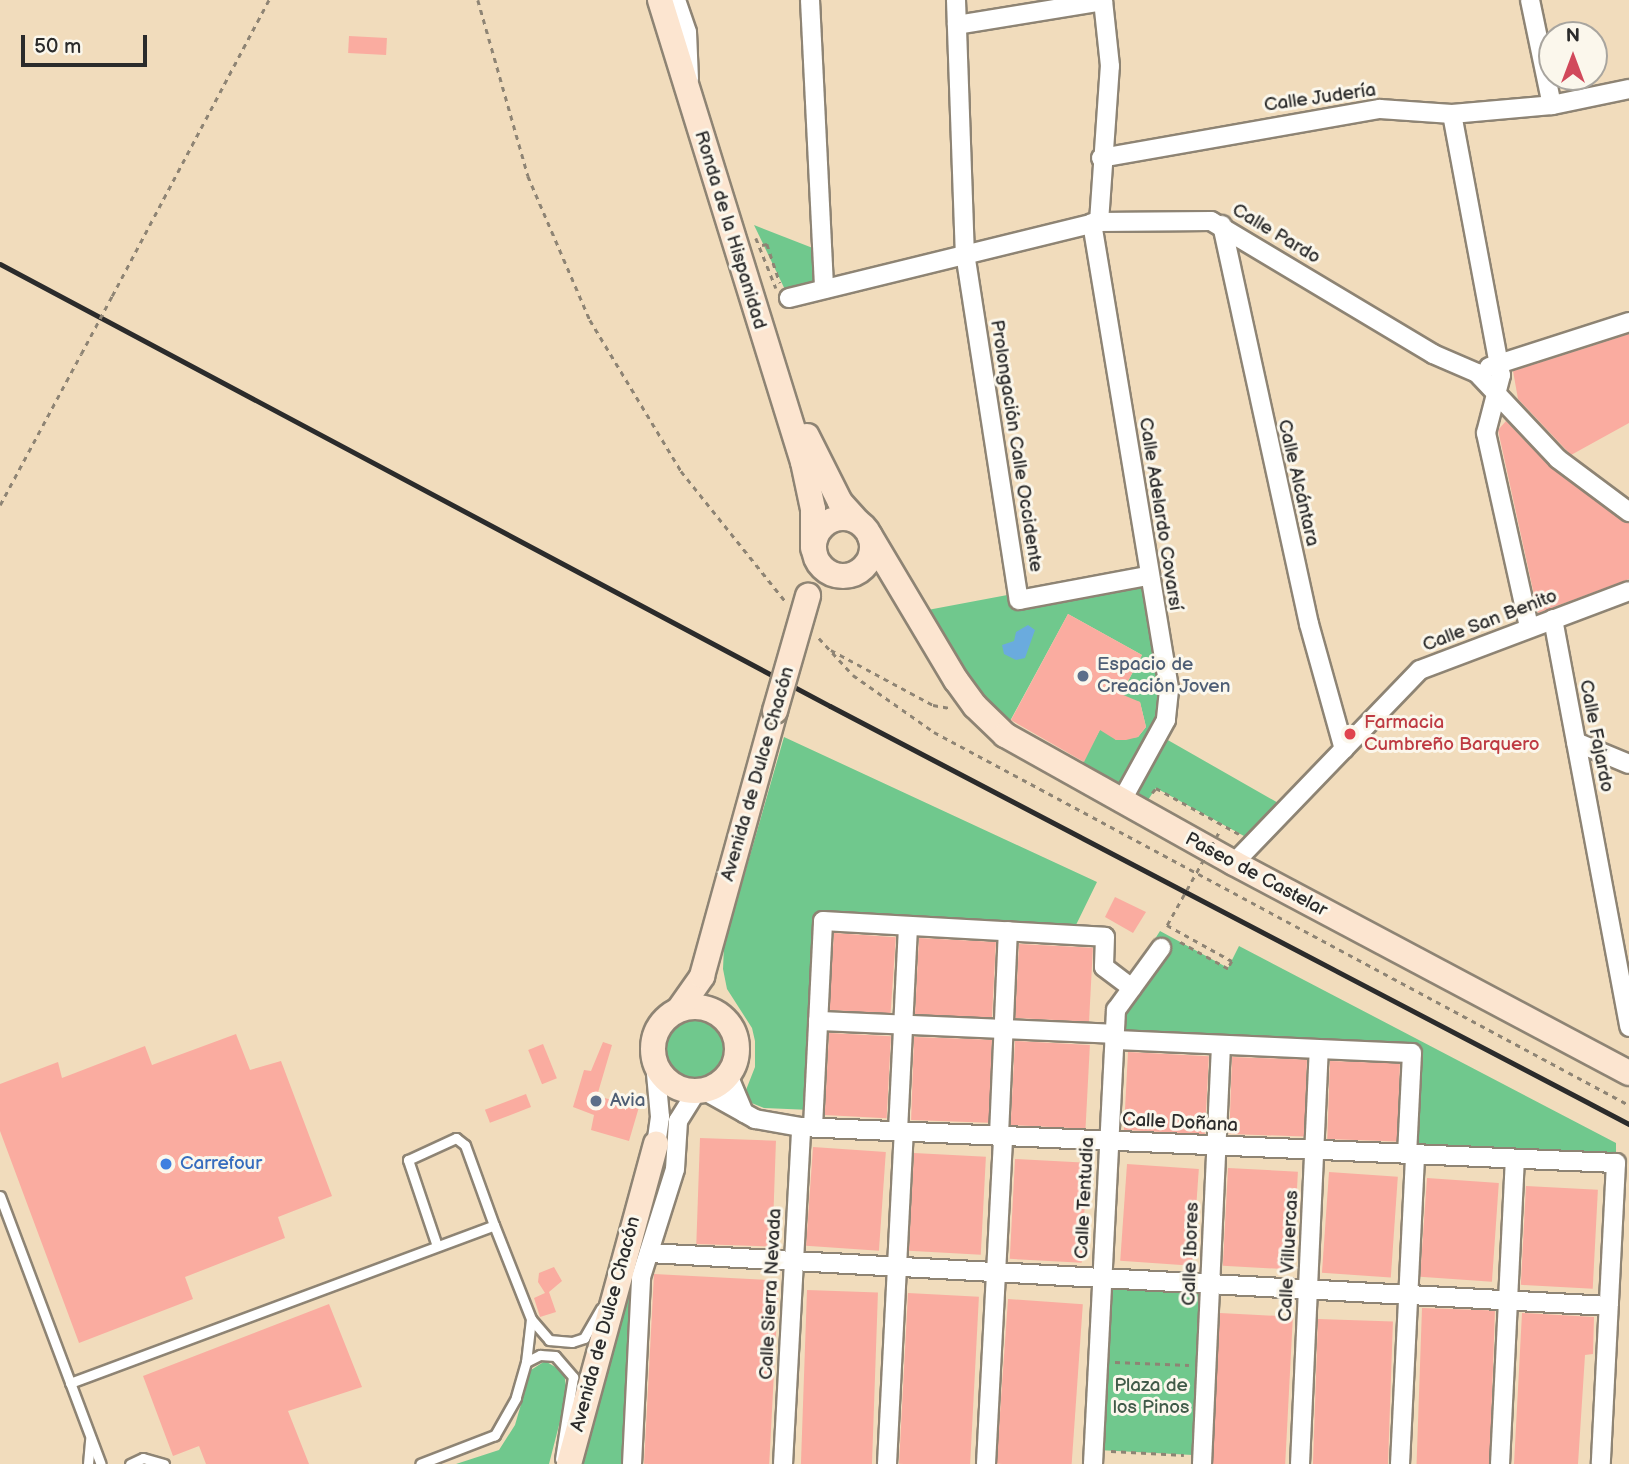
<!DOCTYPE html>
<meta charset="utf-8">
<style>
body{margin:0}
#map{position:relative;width:1629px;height:1464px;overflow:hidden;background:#f1dcbc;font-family:"Balsamiq Sans",sans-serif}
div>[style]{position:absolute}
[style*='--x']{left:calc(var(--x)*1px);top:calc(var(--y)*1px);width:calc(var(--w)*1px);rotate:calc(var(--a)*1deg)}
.green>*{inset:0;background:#70c88d;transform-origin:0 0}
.round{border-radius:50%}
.water>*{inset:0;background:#6aabde}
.building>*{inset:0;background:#faaca0;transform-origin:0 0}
.path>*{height:2.5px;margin-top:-1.25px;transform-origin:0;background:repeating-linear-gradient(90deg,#8e8474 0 5px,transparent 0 10px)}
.roads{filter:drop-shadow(2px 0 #8e8474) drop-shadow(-2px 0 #8e8474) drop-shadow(0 2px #8e8474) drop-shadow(0 -2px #8e8474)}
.lane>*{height:9px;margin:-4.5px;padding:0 4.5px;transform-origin:4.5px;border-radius:4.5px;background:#fff}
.street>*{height:18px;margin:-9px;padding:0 9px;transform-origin:9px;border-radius:9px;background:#fff}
.secondary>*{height:24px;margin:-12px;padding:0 12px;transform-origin:12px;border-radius:12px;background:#fce5d0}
.secondary>.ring{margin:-12px;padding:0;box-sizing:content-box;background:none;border:24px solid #fce5d0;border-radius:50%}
.rail>*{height:5px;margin:-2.5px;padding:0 2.5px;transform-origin:2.5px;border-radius:2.5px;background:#2b2b2b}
.path-bridge>*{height:2.5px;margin-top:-1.25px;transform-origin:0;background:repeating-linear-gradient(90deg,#8e8474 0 5px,transparent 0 10px)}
.bridges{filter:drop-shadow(2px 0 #8e8474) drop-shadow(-2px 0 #8e8474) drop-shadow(0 2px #8e8474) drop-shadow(0 -2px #8e8474)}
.secondary-bridge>*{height:24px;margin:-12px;padding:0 12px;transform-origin:12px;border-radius:12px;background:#fce5d0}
.dots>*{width:19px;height:19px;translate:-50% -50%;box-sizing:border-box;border:4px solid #fbf7ec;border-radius:50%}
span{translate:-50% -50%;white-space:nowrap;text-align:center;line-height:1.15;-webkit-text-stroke:6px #fbf7ec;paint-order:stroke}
.street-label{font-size:19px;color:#2b2b2b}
.service-label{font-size:19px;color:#4e5e75}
.left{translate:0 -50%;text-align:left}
.health-label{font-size:19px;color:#be3a42}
.shop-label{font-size:19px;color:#366cbe}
.park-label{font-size:19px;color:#405a48}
.north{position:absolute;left:1538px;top:21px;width:70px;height:70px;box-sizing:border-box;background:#fbf7ec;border:2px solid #a8a59f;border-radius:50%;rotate:0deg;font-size:19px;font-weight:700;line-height:28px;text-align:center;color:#2b2b2b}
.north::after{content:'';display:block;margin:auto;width:24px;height:32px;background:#d1495b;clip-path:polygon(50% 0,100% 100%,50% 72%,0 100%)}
.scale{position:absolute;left:21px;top:35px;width:126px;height:32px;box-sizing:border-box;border:4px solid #2b2b2b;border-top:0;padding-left:9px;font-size:21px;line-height:24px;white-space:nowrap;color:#2b2b2b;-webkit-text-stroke:5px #fbf7ec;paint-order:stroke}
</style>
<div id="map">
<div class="green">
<div style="clip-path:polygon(754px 225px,823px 252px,824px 289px,789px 298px)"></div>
<div style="clip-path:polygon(1147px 576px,1169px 690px,1159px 735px,1287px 808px,1255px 842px,1156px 788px,1140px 812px,1075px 776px,1103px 724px,1116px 740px,1138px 737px,1146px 727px,1140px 702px,1119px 698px,1142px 655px,1068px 614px,1009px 723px,975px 706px,917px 612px,1018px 593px)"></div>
<div style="clip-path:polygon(784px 737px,1097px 882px,1075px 927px,824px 921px,811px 1110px,764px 1108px,749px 1102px,746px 1090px,755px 1067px,755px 1041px,752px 1028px,727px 989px,723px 969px,724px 946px)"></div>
<div style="clip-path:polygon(1160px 931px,1228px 968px,1239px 946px,1616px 1143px,1616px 1163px,1407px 1154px,1412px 1054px,1114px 1040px,1116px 1010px,1161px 948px,1153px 942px)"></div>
<div class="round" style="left:657px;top:1010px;width:76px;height:76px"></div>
<div style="clip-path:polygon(625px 1252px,647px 1259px,632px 1464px,569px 1464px)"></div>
<div style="left:1102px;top:1280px;width:109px;height:170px;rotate:3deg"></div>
<div style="clip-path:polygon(545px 1361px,564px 1372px,567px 1394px,549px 1464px,456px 1464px,499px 1450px,515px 1425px,531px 1370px)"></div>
</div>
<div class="water">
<div style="clip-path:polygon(1028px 625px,1035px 630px,1025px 658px,1016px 660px,1004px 654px,1002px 645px,1014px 641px,1016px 632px)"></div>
</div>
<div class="building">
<div style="left:349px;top:36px;width:38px;height:17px;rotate:3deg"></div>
<div style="clip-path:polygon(1629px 334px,1629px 423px,1571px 455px,1518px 399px,1513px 371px)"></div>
<div style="clip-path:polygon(1506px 421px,1551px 468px,1629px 523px,1629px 579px,1538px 613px,1498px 430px)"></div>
<div style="clip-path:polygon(1068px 614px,1142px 655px,1121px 694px,1140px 702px,1146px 727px,1138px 737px,1126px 740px,1116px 740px,1100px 730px,1084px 762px,1011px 720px)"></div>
<div style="clip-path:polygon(1115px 897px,1146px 912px,1133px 933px,1105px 917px)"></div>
<div style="left:834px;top:933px;width:62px;height:77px;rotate:4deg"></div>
<div style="left:919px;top:938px;width:77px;height:76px;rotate:3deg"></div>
<div style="left:1019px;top:944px;width:74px;height:74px;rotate:3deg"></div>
<div style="left:829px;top:1033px;width:62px;height:82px;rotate:3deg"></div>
<div style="clip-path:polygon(236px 1034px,250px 1070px,281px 1061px,332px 1196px,278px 1217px,285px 1238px,185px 1277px,193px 1299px,79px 1343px,0 1131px,0 1084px,58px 1062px,62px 1078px,145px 1046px,152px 1065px)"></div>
<div style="left:914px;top:1037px;width:78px;height:83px;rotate:2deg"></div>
<div style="left:1015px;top:1041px;width:75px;height:84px;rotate:3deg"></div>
<div style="clip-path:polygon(603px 1042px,612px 1045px,597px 1096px,639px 1107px,629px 1141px,591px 1130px,594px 1115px,573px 1107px,584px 1070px,591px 1071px)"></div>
<div style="left:543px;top:1044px;width:37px;height:16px;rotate:68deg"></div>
<div style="left:1128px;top:1052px;width:81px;height:78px;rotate:3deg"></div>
<div style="left:1232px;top:1057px;width:75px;height:77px;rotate:2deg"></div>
<div style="left:1330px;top:1061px;width:70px;height:78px;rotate:2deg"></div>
<div style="left:526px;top:1094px;width:14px;height:44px;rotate:69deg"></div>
<div style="left:700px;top:1138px;width:76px;height:106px;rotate:2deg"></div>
<div style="left:813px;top:1147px;width:73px;height:99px;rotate:4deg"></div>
<div style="left:914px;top:1153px;width:72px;height:98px;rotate:3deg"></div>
<div style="left:1015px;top:1159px;width:72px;height:100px;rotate:3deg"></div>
<div style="left:1127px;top:1164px;width:72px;height:97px;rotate:4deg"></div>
<div style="left:1228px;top:1168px;width:70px;height:98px;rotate:3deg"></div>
<div style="left:1329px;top:1172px;width:69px;height:101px;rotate:4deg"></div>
<div style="left:1427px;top:1178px;width:72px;height:99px;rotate:4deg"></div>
<div style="left:1526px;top:1186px;width:72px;height:99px;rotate:3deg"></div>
<div style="clip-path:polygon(554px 1267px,562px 1281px,549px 1292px,556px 1312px,540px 1317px,534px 1298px,545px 1293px,538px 1282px,539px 1273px)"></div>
<div style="left:654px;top:1274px;width:125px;height:190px;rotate:3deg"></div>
<div style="left:807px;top:1290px;width:71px;height:174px;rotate:2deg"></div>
<div style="left:908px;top:1293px;width:71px;height:171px;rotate:3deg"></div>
<div style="left:1008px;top:1299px;width:75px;height:165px;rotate:4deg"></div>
<div style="clip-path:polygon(329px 1304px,362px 1387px,288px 1411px,309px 1464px,206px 1464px,199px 1446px,173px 1456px,143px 1376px)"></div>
<div style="left:1422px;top:1308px;width:73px;height:156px;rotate:2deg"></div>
<div style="left:1220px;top:1313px;width:73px;height:151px;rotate:3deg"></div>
<div style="clip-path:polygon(1522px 1313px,1594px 1317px,1593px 1354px,1585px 1355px,1578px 1464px,1514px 1464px)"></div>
<div style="left:1318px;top:1319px;width:75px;height:145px;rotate:2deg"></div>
</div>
<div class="path">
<div style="--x:478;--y:0;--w:183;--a:74.1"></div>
<div style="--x:528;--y:176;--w:157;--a:66.7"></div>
<div style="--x:590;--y:320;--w:176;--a:58.9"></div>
<div style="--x:681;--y:471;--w:168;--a:51.3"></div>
<div style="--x:756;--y:238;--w:54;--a:68.2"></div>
<div style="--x:762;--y:245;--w:5;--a:-11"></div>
<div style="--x:767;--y:244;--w:41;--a:71.6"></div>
<div style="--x:112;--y:296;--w:335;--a:-62.1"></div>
<div style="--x:0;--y:505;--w:171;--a:-61.8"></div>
<div style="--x:814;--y:569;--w:29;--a:35"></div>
<div style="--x:838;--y:586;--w:33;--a:-21"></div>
<div style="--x:819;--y:638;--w:50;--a:47.4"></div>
<div style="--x:853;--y:675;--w:99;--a:35.1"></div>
<div style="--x:934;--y:732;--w:789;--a:28.22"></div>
<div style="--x:831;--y:650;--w:116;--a:28.3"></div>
<div style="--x:933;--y:705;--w:17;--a:10"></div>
<div style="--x:1152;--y:793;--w:6;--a:-51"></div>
<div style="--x:1156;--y:788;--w:95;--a:29"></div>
<div style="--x:1167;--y:925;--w:74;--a:29"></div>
<div style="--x:1232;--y:961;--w:9;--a:117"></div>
<div style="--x:1228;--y:969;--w:57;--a:-150.8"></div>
<div style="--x:1115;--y:1362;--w:74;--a:2.3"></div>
<div style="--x:1111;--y:1451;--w:73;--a:3.1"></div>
</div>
<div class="roads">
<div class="lane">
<div style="--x:0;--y:1196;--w:286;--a:69.4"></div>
<div style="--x:437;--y:1246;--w:91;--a:-108.6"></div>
<div style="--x:408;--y:1160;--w:53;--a:-24.6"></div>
<div style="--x:456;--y:1138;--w:11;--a:38"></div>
<div style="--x:465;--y:1145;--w:85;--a:70.1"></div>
<div style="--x:531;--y:1319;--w:28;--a:49"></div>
<div style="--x:549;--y:1340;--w:23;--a:5"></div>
<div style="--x:572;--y:1342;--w:13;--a:-18"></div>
<div style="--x:584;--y:1338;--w:34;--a:-60"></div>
<div style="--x:526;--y:1362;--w:16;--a:-27"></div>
<div style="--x:540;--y:1355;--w:15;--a:4"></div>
<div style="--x:555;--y:1356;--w:28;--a:49"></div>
<div style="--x:573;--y:1377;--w:83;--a:99"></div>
<div style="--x:70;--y:1383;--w:452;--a:-20.4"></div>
<div style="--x:494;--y:1225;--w:101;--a:68.5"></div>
<div style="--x:531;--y:1319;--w:43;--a:96.6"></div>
<div style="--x:526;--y:1362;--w:37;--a:106"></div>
<div style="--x:516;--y:1398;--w:43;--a:119.6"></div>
<div style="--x:495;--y:1435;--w:80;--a:158.9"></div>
<div style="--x:88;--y:1464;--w:25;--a:-85"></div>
<div style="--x:130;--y:1464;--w:14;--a:-25"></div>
<div style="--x:143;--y:1458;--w:22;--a:16"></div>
</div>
<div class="street">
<div style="--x:676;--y:0;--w:34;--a:71"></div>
<div style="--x:687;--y:32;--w:47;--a:87.6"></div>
<div style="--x:810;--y:0;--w:289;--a:87.2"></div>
<div style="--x:956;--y:0;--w:253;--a:88"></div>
<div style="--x:965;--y:253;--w:351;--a:81.2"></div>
<div style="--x:1019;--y:600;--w:130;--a:-10.6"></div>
<div style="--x:1530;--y:0;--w:107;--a:78.2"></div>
<div style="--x:957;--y:25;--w:148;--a:-9.3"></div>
<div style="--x:1452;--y:114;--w:266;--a:79.4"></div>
<div style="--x:1501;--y:375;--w:60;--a:104.5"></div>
<div style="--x:1486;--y:433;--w:199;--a:77.5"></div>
<div style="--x:1101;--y:158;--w:283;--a:-10"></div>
<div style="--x:1380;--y:109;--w:72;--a:4"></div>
<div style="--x:1452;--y:114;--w:100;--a:-5.1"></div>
<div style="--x:1552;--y:105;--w:79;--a:-11.7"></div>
<div style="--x:1099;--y:222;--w:156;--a:-86"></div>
<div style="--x:1110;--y:66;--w:66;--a:-96.1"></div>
<div style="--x:1092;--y:223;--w:473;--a:80.6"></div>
<div style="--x:1169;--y:690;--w:30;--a:96"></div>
<div style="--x:1166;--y:720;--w:94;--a:118.8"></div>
<div style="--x:1222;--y:225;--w:408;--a:77.7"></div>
<div style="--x:1309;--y:624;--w:130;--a:74.4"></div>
<div style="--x:789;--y:298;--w:319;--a:-13.8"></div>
<div style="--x:1099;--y:222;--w:112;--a:-0.5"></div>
<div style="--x:1211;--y:221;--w:259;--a:30.9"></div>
<div style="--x:1433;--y:354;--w:48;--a:23.4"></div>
<div style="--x:1477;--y:373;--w:118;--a:46.7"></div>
<div style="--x:1558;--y:459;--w:89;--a:36.7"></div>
<div style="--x:1489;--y:367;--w:147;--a:-17.8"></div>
<div style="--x:1553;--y:619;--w:415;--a:79.4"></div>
<div style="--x:1576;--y:742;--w:57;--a:22.5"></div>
<div style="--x:1234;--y:863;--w:268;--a:-46.1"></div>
<div style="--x:1420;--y:670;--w:223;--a:-20.7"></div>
<div style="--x:818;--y:1021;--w:297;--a:2.5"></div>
<div style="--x:1114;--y:1040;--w:298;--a:2.5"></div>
<div style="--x:1412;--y:1053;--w:101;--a:92.8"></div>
<div style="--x:655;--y:1063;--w:54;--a:84.7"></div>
<div style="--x:660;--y:1117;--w:27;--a:98"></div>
<div style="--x:728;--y:1075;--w:41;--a:67.2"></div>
<div style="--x:703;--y:1090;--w:60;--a:29.1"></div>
<div style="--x:755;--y:1119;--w:47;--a:9.9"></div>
<div style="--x:801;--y:1127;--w:816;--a:2.53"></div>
<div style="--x:1616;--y:1163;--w:301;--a:92.9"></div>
<div style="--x:813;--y:1127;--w:206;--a:-87.2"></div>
<div style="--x:823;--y:921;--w:282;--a:3.2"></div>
<div style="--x:1105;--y:937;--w:30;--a:92"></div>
<div style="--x:1104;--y:967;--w:35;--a:37"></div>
<div style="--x:898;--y:1131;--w:205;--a:-87.2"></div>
<div style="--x:999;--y:1135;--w:204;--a:-87.5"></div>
<div style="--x:649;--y:1253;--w:961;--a:3.16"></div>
<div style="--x:632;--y:1464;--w:187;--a:-87.2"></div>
<div style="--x:641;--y:1277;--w:113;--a:-72.5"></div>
<div style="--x:675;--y:1169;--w:48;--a:-86.4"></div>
<div style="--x:678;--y:1121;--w:36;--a:-58"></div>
<div style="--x:783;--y:1464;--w:337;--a:-86.9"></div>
<div style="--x:887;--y:1464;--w:333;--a:-87.1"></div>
<div style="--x:986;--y:1464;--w:329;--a:-87"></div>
<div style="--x:1093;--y:1464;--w:455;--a:-87.1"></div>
<div style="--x:1116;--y:1010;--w:77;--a:-54"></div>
<div style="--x:1202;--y:1464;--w:419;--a:-87.4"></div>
<div style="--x:1300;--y:1464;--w:415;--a:-87.4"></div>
<div style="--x:1400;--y:1464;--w:309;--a:-87.2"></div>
<div style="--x:1500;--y:1464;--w:304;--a:-87.2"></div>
</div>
<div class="secondary">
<div style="--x:660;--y:0;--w:484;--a:72.8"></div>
<div style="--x:803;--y:462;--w:48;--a:78"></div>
<div style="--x:813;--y:509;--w:39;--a:90"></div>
<div style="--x:807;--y:436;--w:74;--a:63.4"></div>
<div style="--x:840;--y:502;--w:25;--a:48"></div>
<div class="ring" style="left:814px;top:518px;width:34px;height:34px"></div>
<div style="--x:870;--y:536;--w:168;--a:59.2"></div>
<div style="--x:956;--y:680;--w:32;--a:54"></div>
<div style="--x:975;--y:706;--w:42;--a:44"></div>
<div style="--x:1005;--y:735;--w:262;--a:29.2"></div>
<div style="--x:1234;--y:863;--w:447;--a:28"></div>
<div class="ring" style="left:653px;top:1007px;width:60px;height:60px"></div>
<div style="--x:680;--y:1008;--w:39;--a:-55"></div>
<div style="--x:702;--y:976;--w:275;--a:-74.6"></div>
<div style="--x:569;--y:1464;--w:332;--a:-74.8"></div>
</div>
</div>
<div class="rail">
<div style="--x:0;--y:264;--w:940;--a:28.04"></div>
<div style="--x:830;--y:706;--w:902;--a:27.62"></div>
</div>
<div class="path-bridge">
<div style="--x:81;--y:354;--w:66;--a:-61.9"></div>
<div style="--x:1167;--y:925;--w:107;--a:-60.8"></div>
</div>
<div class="bridges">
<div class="secondary-bridge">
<div style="--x:775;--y:711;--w:120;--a:-74"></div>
</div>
</div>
<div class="dots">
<div style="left:1083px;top:676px;background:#5c6f8a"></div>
<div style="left:1350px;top:734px;background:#e0444e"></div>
<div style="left:596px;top:1101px;background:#5c6f8a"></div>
<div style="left:166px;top:1164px;background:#3f7fe0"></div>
</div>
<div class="street-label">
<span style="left:1320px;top:98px;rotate:-8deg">Calle Judería</span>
<span style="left:730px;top:230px;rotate:73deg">Ronda de la Hispanidad</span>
<span style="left:1276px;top:234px;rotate:31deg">Calle Pardo</span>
<span style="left:1016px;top:446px;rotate:81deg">Prolongación Calle Occidente</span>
<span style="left:1298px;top:483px;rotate:77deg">Calle Alcántara</span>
<span style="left:1160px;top:514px;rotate:81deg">Calle Adelardo Covarsí</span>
<span style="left:1490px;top:621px;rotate:-21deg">Calle San Benito</span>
<span style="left:1596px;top:736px;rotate:79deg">Calle Fajardo</span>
<span style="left:758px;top:774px;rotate:-74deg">Avenida de Dulce Chacón</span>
<span style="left:1256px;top:875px;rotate:28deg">Paseo de Castelar</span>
<span style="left:1180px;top:1123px;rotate:3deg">Calle Doñana</span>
<span style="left:1085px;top:1198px;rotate:-87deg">Calle Tentudia</span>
<span style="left:1191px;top:1254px;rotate:-88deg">Calle Ibores</span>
<span style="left:1289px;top:1256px;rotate:-87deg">Calle Villuercas</span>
<span style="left:771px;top:1294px;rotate:-87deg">Calle Sierra Nevada</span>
<span style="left:606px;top:1324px;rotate:-75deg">Avenida de Dulce Chacón</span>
</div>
<div class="service-label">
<span class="left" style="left:1097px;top:676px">Espacio de<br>Creación Joven</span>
<span class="left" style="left:610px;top:1101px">Avia</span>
</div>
<div class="health-label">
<span class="left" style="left:1364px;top:734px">Farmacia<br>Cumbreño Barquero</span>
</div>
<div class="shop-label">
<span class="left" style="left:180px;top:1164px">Carrefour</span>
</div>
<div class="park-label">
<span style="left:1151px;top:1397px">Plaza de<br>los Pinos</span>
</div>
<div class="north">N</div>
<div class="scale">50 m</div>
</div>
